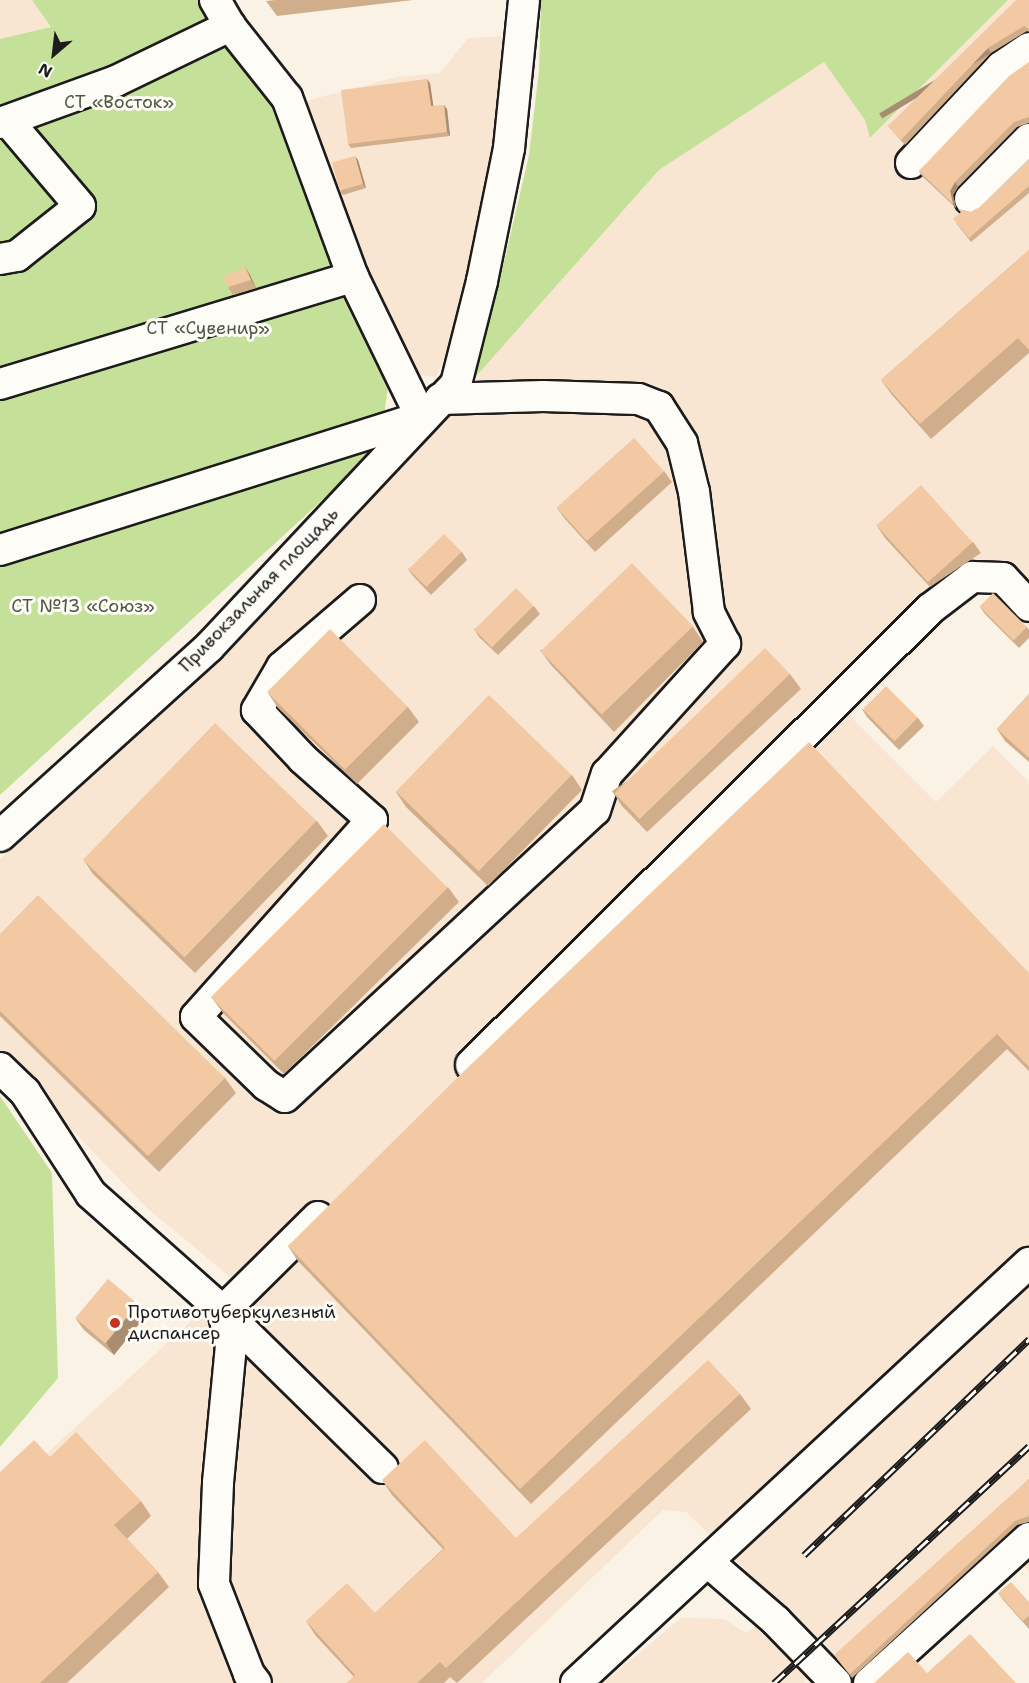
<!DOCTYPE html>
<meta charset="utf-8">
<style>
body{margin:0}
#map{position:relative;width:1029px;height:1683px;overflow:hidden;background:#fbf2e6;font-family:"Shantell Sans",sans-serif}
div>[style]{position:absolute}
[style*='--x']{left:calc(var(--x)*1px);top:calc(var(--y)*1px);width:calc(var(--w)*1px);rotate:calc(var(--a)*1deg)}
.built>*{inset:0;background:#f8e6d2}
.green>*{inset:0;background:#c5e199}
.roads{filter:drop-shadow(2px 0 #1c1c1c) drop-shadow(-2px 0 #1c1c1c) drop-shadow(0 2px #1c1c1c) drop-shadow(0 -2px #1c1c1c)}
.minor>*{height:30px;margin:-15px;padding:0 15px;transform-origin:15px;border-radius:15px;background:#fdfcf7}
.rail>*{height:7px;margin-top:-3.5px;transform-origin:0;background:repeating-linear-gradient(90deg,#fdfcf7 0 14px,#1c1c1c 0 28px);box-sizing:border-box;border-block:2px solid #1c1c1c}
.wall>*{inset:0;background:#d0ad8b}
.shaded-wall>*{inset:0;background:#a98d71;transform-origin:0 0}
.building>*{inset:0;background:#f2c9a2;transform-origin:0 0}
.dots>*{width:16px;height:16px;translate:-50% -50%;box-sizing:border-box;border:3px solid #fdfcf7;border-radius:50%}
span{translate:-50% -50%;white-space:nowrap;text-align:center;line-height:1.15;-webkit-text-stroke:6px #fdfcf7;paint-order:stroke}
.park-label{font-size:18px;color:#4f5742}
.street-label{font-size:18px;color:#1c1c1c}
.poi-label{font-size:18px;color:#1c1c1c}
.left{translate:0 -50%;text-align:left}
.north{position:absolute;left:24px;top:24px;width:60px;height:60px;-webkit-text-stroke:4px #fdfcf7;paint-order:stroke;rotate:208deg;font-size:16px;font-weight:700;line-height:24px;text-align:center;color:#1c1c1c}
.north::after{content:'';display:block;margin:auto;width:21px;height:27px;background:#1c1c1c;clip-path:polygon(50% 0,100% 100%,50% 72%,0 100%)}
</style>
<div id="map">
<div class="built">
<div style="clip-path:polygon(0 0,32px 0,51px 27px,0 39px)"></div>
<div style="clip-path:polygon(1008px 0,1029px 0,1029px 627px,984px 582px,850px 716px,936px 802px,993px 746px,1029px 782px,1029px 1572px,1013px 1553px,869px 1683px,852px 1683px,826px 1655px,821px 1666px,803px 1683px,603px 1683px,681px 1618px,725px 1619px,746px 1633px,782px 1606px,686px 1512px,663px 1510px,482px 1683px,0 1683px,45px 1455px,235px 1281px,147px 1208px,0 1055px,0 859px,194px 672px,464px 390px,659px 170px,824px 61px,865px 120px,871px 138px)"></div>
<div style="clip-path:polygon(507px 36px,499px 124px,468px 308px,436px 377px,414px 374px,358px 267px,298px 103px,397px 77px,440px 73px,468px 38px)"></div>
</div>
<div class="green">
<div style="clip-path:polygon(32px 0,208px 0,289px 135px,388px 388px,383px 422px,390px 438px,0 795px,0 39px,51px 27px)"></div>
<div style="clip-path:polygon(541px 0,1008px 0,870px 138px,865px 120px,824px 62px,659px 170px,464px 390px,498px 288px,529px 155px,539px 70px)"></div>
<div style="clip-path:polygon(0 1096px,52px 1173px,58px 1378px,0 1447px)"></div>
</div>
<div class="roads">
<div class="minor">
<div style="--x:0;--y:123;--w:123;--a:-19.9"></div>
<div style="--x:116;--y:81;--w:127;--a:-25.8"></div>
<div style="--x:911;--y:163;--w:132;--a:-46.8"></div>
<div style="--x:1001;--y:67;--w:34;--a:-34"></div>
<div style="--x:970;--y:199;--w:84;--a:-45.5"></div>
<div style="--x:0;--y:259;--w:17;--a:-10"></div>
<div style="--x:17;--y:256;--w:80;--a:-38.4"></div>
<div style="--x:80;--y:206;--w:111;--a:-130.3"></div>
<div style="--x:0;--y:384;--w:369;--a:-16.9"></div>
<div style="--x:0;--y:550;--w:442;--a:-17.5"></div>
<div style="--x:421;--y:417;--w:156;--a:-115.9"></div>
<div style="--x:353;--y:277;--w:191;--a:-110.2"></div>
<div style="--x:287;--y:98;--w:92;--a:-128.4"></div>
<div style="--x:230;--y:26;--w:30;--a:-120"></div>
<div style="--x:360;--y:600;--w:103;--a:139.3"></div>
<div style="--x:282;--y:667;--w:50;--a:120.2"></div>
<div style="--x:257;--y:710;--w:67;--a:46.8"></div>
<div style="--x:303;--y:759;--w:92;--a:41.5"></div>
<div style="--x:372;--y:820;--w:264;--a:131.8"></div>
<div style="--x:196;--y:1017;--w:98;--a:44.2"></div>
<div style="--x:266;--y:1085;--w:22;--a:32"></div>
<div style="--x:285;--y:1097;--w:422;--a:-42.8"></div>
<div style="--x:595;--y:810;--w:38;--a:-72"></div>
<div style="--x:607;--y:774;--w:176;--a:-47.8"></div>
<div style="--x:725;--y:644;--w:36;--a:-117"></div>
<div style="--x:709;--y:612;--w:121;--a:-97.1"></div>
<div style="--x:694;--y:492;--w:50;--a:-103.8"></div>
<div style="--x:682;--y:443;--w:43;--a:-122.6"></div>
<div style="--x:659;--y:407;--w:22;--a:-159"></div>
<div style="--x:638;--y:399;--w:95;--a:-178.2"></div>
<div style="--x:543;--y:396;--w:103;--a:178.3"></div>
<div style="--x:0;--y:836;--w:282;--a:-42.1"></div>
<div style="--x:209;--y:647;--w:361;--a:-46.8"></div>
<div style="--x:456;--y:384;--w:106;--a:-75.8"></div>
<div style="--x:482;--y:281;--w:136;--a:-78.5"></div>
<div style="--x:509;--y:148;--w:149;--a:-84.2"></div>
<div style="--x:471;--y:1065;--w:647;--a:-44.81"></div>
<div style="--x:930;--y:609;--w:53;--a:-37.3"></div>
<div style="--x:972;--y:577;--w:31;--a:2"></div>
<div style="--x:1003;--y:578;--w:38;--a:47"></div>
<div style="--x:0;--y:1068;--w:35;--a:44"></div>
<div style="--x:25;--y:1092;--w:121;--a:57.1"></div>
<div style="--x:91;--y:1194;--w:176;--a:41.6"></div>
<div style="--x:223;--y:1311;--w:35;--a:77"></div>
<div style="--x:231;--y:1345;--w:139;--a:95.4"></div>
<div style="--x:218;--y:1483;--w:101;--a:92.3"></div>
<div style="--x:214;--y:1584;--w:97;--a:68.7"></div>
<div style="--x:249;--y:1674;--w:11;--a:52"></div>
<div style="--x:318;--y:1217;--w:134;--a:135.3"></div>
<div style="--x:223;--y:1311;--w:224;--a:44.5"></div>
<div style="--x:708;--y:1562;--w:90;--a:40.9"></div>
<div style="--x:776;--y:1621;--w:86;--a:45.9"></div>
<div style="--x:576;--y:1683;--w:618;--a:-42.84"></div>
<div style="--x:869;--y:1683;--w:216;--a:-42.2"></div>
</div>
</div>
<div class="rail">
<div style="--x:804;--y:1555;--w:312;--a:-43.8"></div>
<div style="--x:774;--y:1683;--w:348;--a:-42.9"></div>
</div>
<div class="wall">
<div style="clip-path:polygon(275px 0,413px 0,277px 16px,266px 1px)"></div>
<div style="clip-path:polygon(1029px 0,1029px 32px,1027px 31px,991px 53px,905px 145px,888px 126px)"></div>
<div style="clip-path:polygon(1029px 62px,1029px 123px,1017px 127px,958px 187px,953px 195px,956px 208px,922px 176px,919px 171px)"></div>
<div style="clip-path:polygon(430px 83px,433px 106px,447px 109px,450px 136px,351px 148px,348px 144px)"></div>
<div style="clip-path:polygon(1029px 159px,1029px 193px,971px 242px,956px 223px,961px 212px,958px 209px,971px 212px,980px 207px)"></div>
<div style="clip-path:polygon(358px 160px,366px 188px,343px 195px,340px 191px)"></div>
<div style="clip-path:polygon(1029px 250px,1029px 353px,931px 439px,892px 395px,881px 380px)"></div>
<div style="clip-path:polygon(245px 267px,250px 275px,256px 288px,233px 295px,228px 287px)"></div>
<div style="clip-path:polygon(664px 471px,672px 482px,595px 552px,565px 519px,557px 508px)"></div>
<div style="clip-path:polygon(877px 526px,973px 542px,981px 553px,930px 587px,885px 538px)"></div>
<div style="clip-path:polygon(462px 552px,467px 560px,431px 595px,413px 576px,408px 569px)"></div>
<div style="clip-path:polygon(534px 606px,540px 614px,498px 655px,479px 637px,474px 629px)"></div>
<div style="clip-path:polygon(980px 607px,1027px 627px,1029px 630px,1029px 638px,1019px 648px,985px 614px)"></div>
<div style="clip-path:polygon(693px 627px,703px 642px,614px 732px,551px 665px,540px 650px)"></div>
<div style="clip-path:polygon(790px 674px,801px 689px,647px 832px,622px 806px,612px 791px)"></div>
<div style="clip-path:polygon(268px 693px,408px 707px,419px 722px,357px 784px,278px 708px)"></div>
<div style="clip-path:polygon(1029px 694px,1029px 762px,1005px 741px,997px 729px)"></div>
<div style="clip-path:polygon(862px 709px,918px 718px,924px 726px,899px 750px,867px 717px)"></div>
<div style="clip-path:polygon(572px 775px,582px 790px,488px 886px,406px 807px,396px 792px)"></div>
<div style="clip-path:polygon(317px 821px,328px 836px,195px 973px,93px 874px,83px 859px)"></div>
<div style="clip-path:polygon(448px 887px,459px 902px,284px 1074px,223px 1013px,212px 998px)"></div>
<div style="clip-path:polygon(0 934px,225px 1078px,236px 1093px,159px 1172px,0 1016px)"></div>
<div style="clip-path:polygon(1029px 973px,1029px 1071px,1007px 1049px,531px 1504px,298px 1261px,288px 1246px)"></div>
<div style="clip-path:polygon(146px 1315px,114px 1355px,84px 1330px,76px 1319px)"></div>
<div style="clip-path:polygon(740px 1394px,751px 1409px,457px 1683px,450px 1677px,444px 1683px,347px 1683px,354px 1677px,316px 1636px,306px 1621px,375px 1613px,443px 1549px,392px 1495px,382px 1480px,516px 1538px)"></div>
<div style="clip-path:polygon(50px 1457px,141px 1501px,151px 1516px,127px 1539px,158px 1572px,169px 1587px,67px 1683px,0 1683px)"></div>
<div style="clip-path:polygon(1029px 1479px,1029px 1522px,1017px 1525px,852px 1678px,837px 1659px)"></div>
<div style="clip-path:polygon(998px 1593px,1029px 1602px,1029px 1629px,1004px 1601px)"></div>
</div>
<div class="shaded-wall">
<div style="left:988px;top:48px;width:6px;height:127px;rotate:59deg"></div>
<div style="clip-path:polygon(427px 79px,430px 83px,434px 110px,431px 106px)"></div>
<div style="clip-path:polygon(444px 105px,447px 109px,450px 136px,447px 132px)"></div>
<div style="clip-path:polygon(355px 156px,358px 160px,366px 188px,363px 184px)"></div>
<div style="clip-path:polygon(955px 182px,958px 187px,953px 195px,956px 208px,953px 204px,950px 191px)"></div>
<div style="clip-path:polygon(245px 267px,250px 275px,256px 288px,251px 280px)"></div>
<div style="clip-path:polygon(138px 1304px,146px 1315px,114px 1355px,106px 1343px)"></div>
</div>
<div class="building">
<div style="clip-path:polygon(1016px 0,1029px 0,1029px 29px,1024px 26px,988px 48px,901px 140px,888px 126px)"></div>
<div style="clip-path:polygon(1029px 62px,1029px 117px,1014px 122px,955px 182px,950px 191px,953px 204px,919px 171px,1009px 76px)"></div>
<div style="clip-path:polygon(427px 79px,431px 106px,444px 105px,447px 132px,348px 144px,341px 90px)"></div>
<div style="left:355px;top:156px;width:29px;height:24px;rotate:74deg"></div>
<div style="clip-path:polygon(1029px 159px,1029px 186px,969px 238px,953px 219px,961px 212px,958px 209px,971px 212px,980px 207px)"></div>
<div style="clip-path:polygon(1029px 250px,1029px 350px,1018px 338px,920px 424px,881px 380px)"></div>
<div style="clip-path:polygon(245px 267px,251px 280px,228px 287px,223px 277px)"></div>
<div style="left:634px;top:438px;width:45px;height:104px;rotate:48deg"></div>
<div style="left:921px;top:485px;width:77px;height:60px;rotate:48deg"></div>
<div style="left:444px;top:534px;width:25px;height:50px;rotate:45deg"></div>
<div style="left:632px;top:563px;width:88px;height:127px;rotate:46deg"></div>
<div style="left:516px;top:588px;width:25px;height:59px;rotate:45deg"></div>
<div style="left:993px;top:593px;width:48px;height:19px;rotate:45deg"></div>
<div style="left:330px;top:629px;width:110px;height:89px;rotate:45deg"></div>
<div style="left:765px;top:648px;width:36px;height:209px;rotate:46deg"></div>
<div style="left:886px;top:686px;width:45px;height:33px;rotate:45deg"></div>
<div style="clip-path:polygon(1029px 694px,1029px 758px,997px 729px)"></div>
<div style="left:489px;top:695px;width:115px;height:134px;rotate:44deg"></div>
<div style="left:215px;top:723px;width:141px;height:190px;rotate:44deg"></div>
<div style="clip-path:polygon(809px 742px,1029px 973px,1029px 1067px,997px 1034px,520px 1489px,288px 1246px,461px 1074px)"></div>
<div style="left:384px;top:824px;width:90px;height:245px;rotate:45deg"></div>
<div style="clip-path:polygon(38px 895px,225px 1078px,148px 1156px,0 1011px,0 934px)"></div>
<div style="left:108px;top:1279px;width:39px;height:51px;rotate:40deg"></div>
<div style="clip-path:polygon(708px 1360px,740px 1394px,446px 1668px,440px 1662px,417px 1683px,347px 1683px,355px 1675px,306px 1621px,347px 1583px,375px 1613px,445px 1548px,382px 1480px,425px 1440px,516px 1538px)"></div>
<div style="clip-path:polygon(76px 1432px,141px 1501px,114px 1525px,158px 1572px,40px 1683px,0 1683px,0 1472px,34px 1440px,50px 1457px)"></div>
<div style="clip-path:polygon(1029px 1479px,1029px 1516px,1015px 1521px,850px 1674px,834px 1655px)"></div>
<div style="clip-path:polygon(1011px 1582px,1029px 1602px,1029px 1616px,1023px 1621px,998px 1593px)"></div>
<div style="clip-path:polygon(970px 1634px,1016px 1683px,874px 1683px,908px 1652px,927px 1673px)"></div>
</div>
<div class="dots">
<div style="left:115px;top:1323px;background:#c8321e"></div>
</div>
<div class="park-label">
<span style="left:119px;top:102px">СТ «Восток»</span>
<span style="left:208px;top:328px">СТ «Сувенир»</span>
<span style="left:83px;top:606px">СТ №13 «Союз»</span>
</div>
<div class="street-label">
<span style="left:259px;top:590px;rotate:-46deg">Привокзальная площадь</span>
</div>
<div class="poi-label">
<span class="left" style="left:128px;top:1323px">Противотуберкулезный<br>диспансер</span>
</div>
<div class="north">N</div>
</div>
